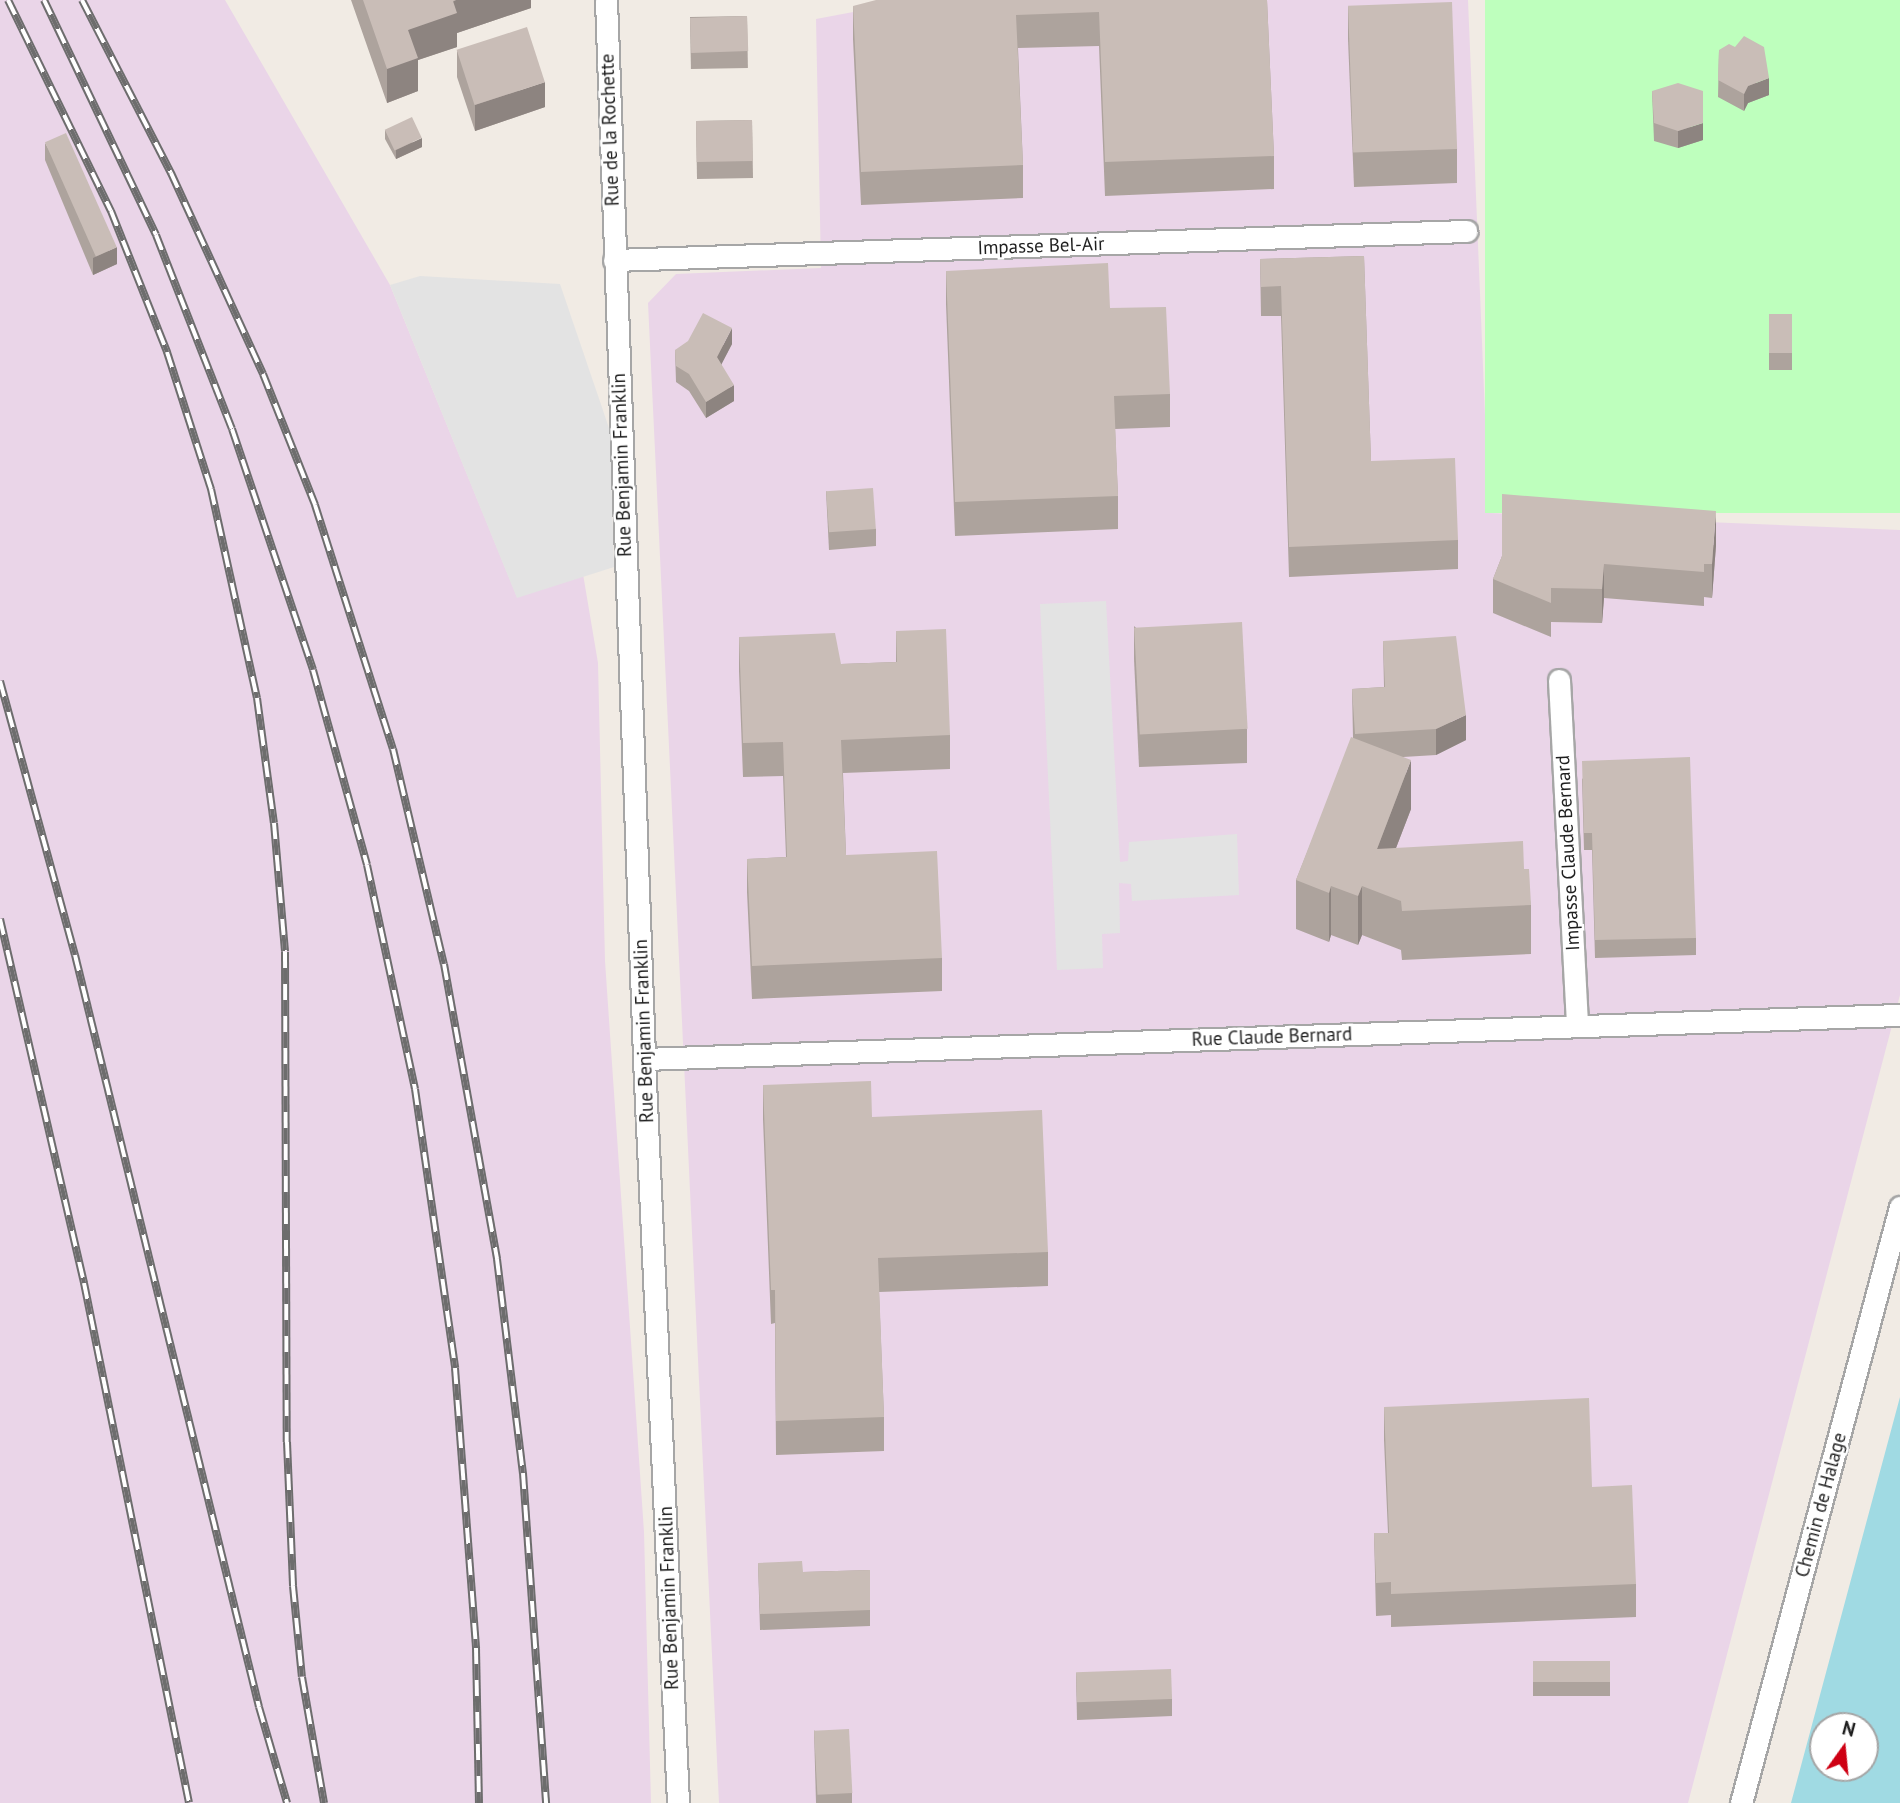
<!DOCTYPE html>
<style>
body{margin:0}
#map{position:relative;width:1900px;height:1803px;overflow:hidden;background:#f1ebe4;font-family:"PT Sans",sans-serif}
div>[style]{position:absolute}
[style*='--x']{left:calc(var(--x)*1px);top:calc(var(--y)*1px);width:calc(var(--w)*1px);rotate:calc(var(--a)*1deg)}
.industrial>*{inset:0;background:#ead5e8}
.park>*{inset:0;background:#beffbd;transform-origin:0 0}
.parking>*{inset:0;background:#e3e3e3}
.water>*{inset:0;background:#a0dae3}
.roads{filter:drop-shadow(2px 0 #a6a6a6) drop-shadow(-2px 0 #a6a6a6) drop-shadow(0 2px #a6a6a6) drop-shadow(0 -2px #a6a6a6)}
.street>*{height:21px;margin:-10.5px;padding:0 10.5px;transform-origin:10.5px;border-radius:10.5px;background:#fff}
.rail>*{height:8px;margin-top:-4px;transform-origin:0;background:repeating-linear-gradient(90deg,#fff 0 16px,#6d6d6d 0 32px);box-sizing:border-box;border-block:2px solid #6d6d6d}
.wall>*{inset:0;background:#ada39d;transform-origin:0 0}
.shaded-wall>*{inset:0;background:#8d8480}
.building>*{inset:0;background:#c9bdb7;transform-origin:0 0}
span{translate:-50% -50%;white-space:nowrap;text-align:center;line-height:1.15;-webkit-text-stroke:5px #fff;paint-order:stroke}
.street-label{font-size:19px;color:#1f1f1f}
.north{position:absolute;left:1809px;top:1712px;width:70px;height:70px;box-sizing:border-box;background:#fff;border:2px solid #a5a5a5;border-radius:50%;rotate:15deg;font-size:19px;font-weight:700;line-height:28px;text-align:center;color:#1f1f1f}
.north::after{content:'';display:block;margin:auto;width:24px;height:32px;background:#ce0013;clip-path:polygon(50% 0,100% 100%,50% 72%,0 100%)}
</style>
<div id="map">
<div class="industrial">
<div style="clip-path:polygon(0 0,225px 0,390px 285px,517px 597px,583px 574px,598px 663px,605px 961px,644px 1532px,651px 1803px,0 1803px)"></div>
<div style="clip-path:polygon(917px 0,1468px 0,1489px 513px,1900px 530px,1900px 995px,1688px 1803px,719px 1803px,648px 303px,676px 274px,821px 268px,816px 19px)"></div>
</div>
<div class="park">
<div style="left:1485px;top:0;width:415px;height:513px"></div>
</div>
<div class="parking">
<div style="clip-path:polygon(420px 276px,560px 284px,610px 431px,614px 567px,517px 598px,390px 285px)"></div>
<div style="clip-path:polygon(1106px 601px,1120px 862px,1128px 861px,1129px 842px,1237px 834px,1239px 895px,1132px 901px,1131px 884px,1119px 883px,1120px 933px,1102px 934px,1103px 968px,1057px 970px,1040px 604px)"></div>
</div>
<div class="water">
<div style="clip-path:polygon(evenodd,1900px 1397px,1900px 1803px,1791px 1803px,1900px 1397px,1823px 1726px,1865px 1726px,1865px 1768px,1823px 1768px,1823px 1726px)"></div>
</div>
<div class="roads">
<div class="street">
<div style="--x:606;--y:0;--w:1060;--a:87.94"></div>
<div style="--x:644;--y:1059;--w:745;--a:87.38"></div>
<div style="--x:614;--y:260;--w:853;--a:-1.95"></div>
<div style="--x:1559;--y:680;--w:346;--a:87"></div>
<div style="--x:644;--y:1059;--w:1257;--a:-2.01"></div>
<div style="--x:1741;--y:1803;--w:617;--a:-75.06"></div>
</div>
</div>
<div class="rail">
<div style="--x:8;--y:0;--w:235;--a:64"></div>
<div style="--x:111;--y:211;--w:152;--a:68.3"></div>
<div style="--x:167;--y:352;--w:144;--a:72.2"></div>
<div style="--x:211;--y:489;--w:214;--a:77.6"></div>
<div style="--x:257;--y:698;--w:126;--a:82.3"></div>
<div style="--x:274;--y:823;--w:129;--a:85.1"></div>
<div style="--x:285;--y:952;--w:490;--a:89.8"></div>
<div style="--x:287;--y:1442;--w:144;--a:87.6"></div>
<div style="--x:293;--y:1586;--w:91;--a:84.4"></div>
<div style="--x:302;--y:1677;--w:128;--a:80.1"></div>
<div style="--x:44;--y:0;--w:260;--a:64.5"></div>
<div style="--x:156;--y:235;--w:208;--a:68.6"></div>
<div style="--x:232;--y:429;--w:254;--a:71.4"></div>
<div style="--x:313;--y:670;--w:202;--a:74.5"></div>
<div style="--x:367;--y:865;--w:229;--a:77.9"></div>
<div style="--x:415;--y:1089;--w:282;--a:81.8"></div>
<div style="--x:455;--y:1368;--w:281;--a:85.7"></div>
<div style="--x:476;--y:1648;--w:155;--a:88.9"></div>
<div style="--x:82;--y:0;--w:195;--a:62.8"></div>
<div style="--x:171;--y:173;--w:221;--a:65.4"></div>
<div style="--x:263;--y:374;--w:141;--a:68.3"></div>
<div style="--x:315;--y:505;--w:256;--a:72.3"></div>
<div style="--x:393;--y:749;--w:221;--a:76.7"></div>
<div style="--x:444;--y:964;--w:300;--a:79.8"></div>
<div style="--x:497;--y:1259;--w:216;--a:83.1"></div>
<div style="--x:523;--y:1473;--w:331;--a:86"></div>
<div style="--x:0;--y:681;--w:284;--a:74.7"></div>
<div style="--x:75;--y:955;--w:774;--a:76.25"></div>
<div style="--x:259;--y:1707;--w:100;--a:73.7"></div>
<div style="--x:0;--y:919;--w:374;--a:77"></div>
<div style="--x:84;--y:1283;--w:530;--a:78.58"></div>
</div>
<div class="wall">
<div style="clip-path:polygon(351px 0,531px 0,531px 8px,457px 33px,457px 47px,418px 60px,418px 91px,387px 103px)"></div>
<div style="clip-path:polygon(1267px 0,1274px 156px,1274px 189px,1105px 196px,1099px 46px,1018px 48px,1023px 165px,1023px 198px,861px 205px,853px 39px,853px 6px)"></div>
<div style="clip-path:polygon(1348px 6px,1457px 149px,1457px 183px,1354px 187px,1348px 39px)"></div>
<div style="left:747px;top:16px;width:52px;height:57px;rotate:89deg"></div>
<div style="clip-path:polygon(1719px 50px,1769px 95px,1748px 103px,1744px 111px,1718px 97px)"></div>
<div style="clip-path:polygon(457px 51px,545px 107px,475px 131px,457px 77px)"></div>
<div style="clip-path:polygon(1652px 91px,1703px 140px,1678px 148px,1654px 141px)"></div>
<div style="left:752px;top:120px;width:58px;height:56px;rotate:89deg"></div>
<div style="clip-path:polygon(385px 130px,422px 147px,396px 159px,385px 139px)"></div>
<div style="clip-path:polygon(45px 143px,117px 264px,93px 275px,45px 160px)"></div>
<div style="clip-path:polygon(1364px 256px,1371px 461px,1458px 540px,1458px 569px,1289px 577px,1281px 316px,1261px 316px,1260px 259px)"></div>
<div style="clip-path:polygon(946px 271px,1110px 308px,1170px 394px,1170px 427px,1115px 429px,1118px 496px,1118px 529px,955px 536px,946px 304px)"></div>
<div style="left:1769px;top:314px;width:23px;height:56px"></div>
<div style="clip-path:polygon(732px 344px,721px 364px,734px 401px,706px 418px,689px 391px,676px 382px,675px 350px)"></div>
<div style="clip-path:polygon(826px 491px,876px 529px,876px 546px,829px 550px)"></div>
<div style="clip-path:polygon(1716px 545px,1712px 598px,1704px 597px,1704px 606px,1604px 598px,1602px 623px,1551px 622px,1551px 637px,1493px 613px,1493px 579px,1502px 556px)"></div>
<div style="clip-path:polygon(1134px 626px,1247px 729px,1247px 763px,1139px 767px,1134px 659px)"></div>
<div style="clip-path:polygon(896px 631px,950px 735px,950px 769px,843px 773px,846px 855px,942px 958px,942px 991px,752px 999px,747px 892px,747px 859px,786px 857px,783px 776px,743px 777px,739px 671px,739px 637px,841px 664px,896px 662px)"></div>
<div style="clip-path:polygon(1383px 641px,1466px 740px,1436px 755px,1403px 757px,1411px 809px,1396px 848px,1524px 869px,1531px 905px,1531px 954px,1402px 960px,1401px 950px,1362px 935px,1358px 945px,1331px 935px,1329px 942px,1296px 929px,1296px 880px,1353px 738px,1352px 689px,1384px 687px)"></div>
<div style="clip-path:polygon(1582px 778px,1696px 938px,1696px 955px,1595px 958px,1592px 850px,1584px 850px)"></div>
<div style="clip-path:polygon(763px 1085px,872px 1117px,1048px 1252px,1048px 1286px,879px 1292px,884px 1417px,884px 1451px,776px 1455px,775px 1323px,771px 1324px,763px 1119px)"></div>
<div style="clip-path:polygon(1384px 1407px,1592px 1487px,1636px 1584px,1636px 1617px,1391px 1627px,1391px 1615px,1376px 1616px,1374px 1533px,1388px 1533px,1384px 1440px)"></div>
<div style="clip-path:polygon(758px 1563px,803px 1572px,870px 1570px,870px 1626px,760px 1630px)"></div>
<div style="left:1610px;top:1661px;width:35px;height:77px;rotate:90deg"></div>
<div style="clip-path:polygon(1076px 1673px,1172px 1699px,1172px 1716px,1077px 1720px)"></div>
<div style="clip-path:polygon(814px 1730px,852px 1793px,852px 1803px,816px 1803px)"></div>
</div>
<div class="shaded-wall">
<div style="clip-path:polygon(456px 0,531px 0,531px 8px,457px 33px,457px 47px,418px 60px,418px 91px,387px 103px,387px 69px,408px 30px)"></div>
<div style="clip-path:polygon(1769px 78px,1769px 95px,1748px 103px,1744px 111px,1744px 94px,1748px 86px)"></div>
<div style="clip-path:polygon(545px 82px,545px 107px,475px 131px,475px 105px)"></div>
<div style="clip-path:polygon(1703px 123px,1703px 140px,1678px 148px,1678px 131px)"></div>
<div style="clip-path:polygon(422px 138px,422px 147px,396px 159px,396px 150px)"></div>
<div style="clip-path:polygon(117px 247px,117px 264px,93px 275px,93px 258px)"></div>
<div style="clip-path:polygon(732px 328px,732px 344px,717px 373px,717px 357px)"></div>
<div style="clip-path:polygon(734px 385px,734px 401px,706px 418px,706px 402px)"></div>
<div style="clip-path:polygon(1716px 511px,1716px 545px,1712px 598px,1712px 564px)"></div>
<div style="clip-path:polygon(1604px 564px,1604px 598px,1602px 623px,1602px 589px)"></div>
<div style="clip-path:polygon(1466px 715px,1466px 740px,1436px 755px,1436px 729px)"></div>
<div style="clip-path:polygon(1411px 760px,1411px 809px,1379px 892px,1377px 849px)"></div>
<div style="clip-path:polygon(1331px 886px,1331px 935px,1329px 942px,1329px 893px)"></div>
<div style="clip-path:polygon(1362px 886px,1362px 935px,1358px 945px,1358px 896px)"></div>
</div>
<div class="building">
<div style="clip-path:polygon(363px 0,456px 0,453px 1px,457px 13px,408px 30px,418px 58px,387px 69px)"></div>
<div style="clip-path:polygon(876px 0,1267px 0,1274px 156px,1105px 162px,1099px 12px,1016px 15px,1023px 165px,861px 172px,853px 6px)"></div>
<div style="left:1452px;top:2px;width:147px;height:104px;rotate:88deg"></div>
<div style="left:747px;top:16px;width:35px;height:57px;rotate:88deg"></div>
<div style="left:527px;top:27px;width:58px;height:74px;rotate:72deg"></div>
<div style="clip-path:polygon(1744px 36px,1764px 47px,1769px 78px,1748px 86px,1744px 94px,1718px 80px,1719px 50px,1729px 44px,1735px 47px)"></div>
<div style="clip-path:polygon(1678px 83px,1703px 91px,1703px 123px,1678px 131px,1654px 123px,1652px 91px)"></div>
<div style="left:412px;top:117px;width:23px;height:30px;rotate:65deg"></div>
<div style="left:752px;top:120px;width:41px;height:56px;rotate:89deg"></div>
<div style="left:66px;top:133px;width:125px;height:23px;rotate:66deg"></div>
<div style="clip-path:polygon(1364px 256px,1371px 461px,1455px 458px,1458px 540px,1289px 547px,1281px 286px,1261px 287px,1260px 259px)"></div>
<div style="clip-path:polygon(1108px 263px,1110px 308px,1166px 307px,1170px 394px,1114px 396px,1118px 496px,955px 502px,946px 271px)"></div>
<div style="clip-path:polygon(703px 313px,732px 328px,717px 357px,734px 385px,706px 402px,689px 374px,676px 366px,675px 350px,688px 341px)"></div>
<div style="left:1769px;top:314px;width:23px;height:39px"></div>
<div style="left:873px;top:488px;width:41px;height:47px;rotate:86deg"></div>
<div style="clip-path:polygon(1502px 494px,1716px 511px,1712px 564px,1704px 564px,1704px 572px,1604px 564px,1602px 589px,1551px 588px,1551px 603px,1493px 579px,1502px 556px)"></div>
<div style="left:1242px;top:622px;width:107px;height:108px;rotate:87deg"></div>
<div style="clip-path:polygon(946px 629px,950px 735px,841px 740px,846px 855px,937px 851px,942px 958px,752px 966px,747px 859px,787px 857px,783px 742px,743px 743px,739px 637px,835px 633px,841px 664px,897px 662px,896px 631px)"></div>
<div style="clip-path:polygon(1456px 636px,1466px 715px,1436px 729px,1355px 734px,1352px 689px,1385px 687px,1383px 641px)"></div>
<div style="clip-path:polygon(1351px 737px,1411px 760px,1377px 849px,1523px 841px,1524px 869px,1529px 869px,1531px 905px,1402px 911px,1401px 901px,1362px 886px,1358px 896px,1331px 886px,1329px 893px,1296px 880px)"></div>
<div style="clip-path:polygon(1690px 757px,1696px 938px,1595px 940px,1592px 833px,1584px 833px,1582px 761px)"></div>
<div style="clip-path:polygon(871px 1081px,872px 1117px,1042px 1110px,1048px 1252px,878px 1258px,884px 1417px,776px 1421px,775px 1290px,771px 1290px,763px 1085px)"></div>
<div style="clip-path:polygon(1589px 1398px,1592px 1487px,1632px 1485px,1636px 1584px,1391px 1594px,1391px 1582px,1376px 1583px,1374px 1533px,1389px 1533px,1384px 1407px)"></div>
<div style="clip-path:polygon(802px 1561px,803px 1572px,870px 1570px,870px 1610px,760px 1614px,758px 1563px)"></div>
<div style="left:1610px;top:1661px;width:21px;height:77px;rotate:90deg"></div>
<div style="left:1171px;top:1669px;width:30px;height:95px;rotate:88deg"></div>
<div style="left:849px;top:1729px;width:64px;height:35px;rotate:87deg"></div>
</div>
<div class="street-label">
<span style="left:610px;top:130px;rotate:-92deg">Rue de la Rochette</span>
<span style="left:1041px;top:246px;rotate:-2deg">Impasse Bel-Air</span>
<span style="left:622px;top:465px;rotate:-92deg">Rue Benjamin Franklin</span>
<span style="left:1568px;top:853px;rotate:-93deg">Impasse Claude Bernard</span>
<span style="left:644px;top:1031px;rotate:-92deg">Rue Benjamin Franklin</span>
<span style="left:1272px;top:1037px;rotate:-2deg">Rue Claude Bernard</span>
<span style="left:1821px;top:1505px;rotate:-75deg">Chemin de Halage</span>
<span style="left:669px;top:1598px;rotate:-92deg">Rue Benjamin Franklin</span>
</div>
<div class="north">N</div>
</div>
